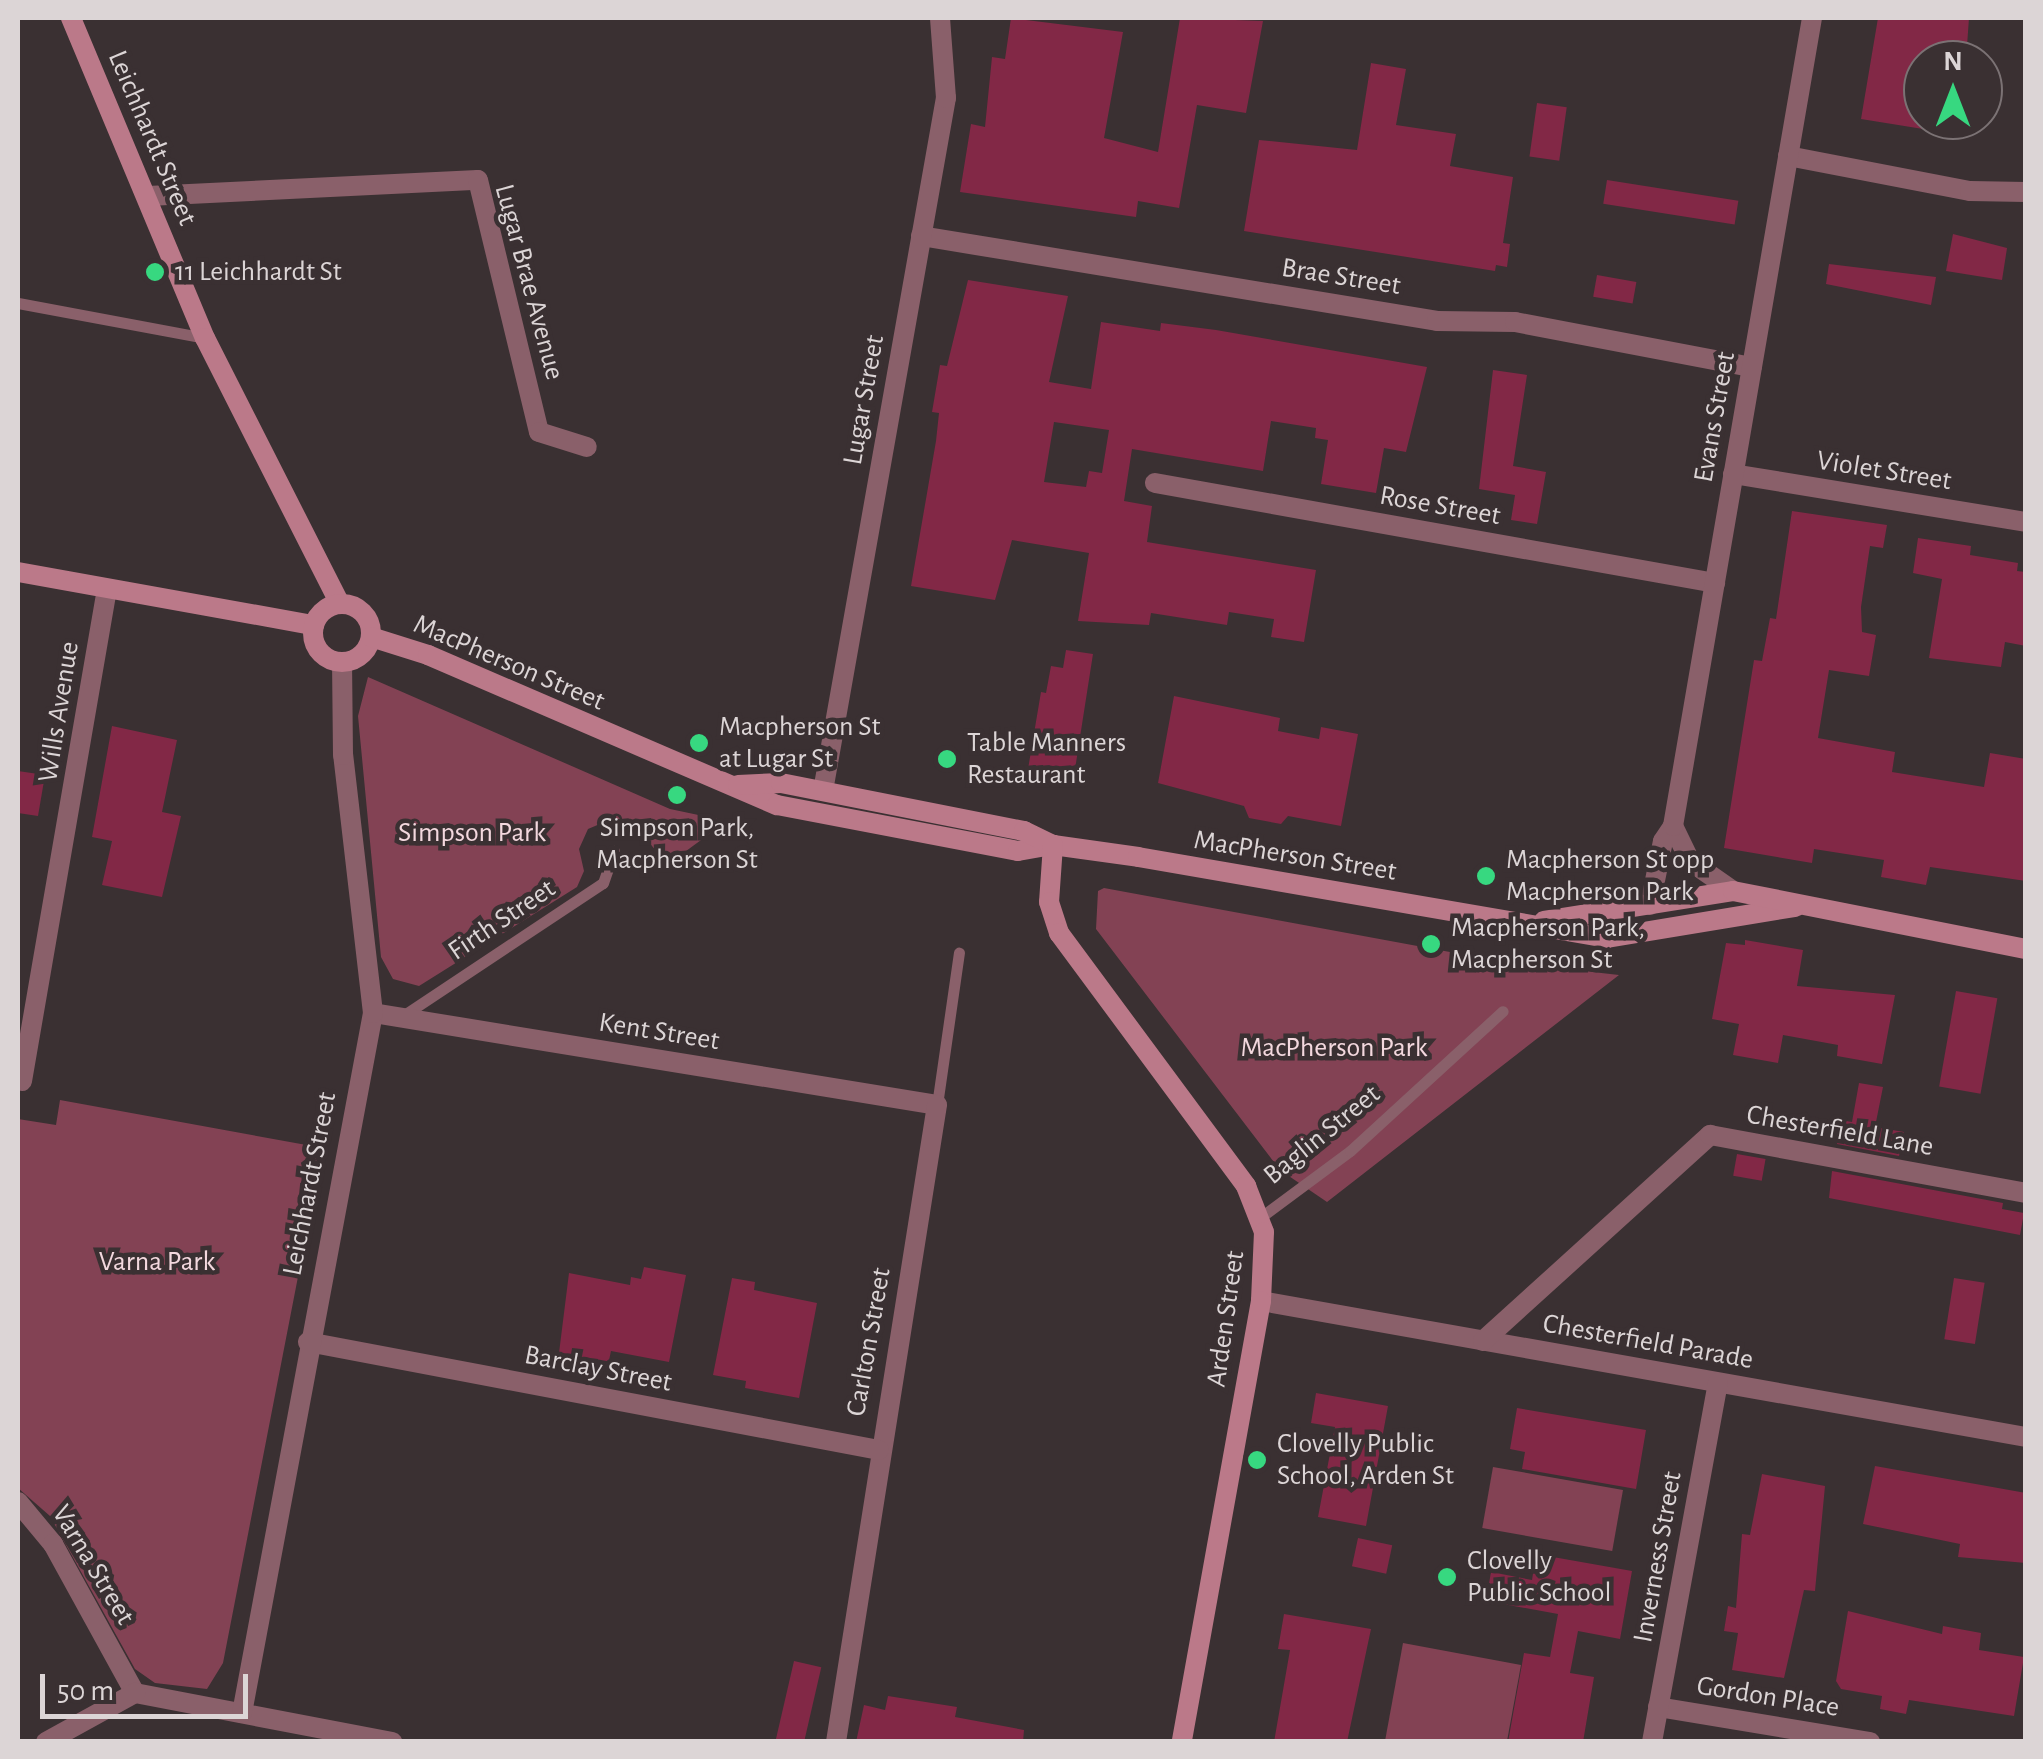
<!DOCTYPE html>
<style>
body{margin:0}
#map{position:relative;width:2043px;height:1759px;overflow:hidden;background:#3a3032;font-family:"Alegreya Sans",sans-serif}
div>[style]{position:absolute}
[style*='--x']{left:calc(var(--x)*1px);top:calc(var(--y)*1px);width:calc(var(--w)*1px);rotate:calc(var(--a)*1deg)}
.green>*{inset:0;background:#834254;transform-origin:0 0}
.building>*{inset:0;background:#822846;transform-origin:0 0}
.lane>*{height:11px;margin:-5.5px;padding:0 5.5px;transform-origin:5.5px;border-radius:5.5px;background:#8a606a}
.street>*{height:20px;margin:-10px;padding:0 10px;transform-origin:10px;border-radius:10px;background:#8a606a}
.secondary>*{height:20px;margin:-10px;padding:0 10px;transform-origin:10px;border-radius:10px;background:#bb7989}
.secondary>.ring{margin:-10px;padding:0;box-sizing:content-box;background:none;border:20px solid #bb7989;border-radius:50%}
.dots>*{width:28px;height:28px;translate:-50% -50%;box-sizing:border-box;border:5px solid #3a3032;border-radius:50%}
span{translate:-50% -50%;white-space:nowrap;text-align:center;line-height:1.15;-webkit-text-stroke:9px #3a3032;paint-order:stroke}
.street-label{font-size:28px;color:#dcd5d6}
.poi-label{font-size:28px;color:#dcd5d6}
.left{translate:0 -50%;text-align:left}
.park-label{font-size:28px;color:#f3d8de}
.frame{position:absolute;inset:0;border:20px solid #dcd5d6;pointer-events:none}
.north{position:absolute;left:1903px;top:40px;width:100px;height:100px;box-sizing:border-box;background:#3a3032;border:2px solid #7b7274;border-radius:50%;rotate:0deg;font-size:28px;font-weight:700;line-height:40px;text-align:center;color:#dcd5d6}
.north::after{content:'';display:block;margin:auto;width:35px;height:45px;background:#37d880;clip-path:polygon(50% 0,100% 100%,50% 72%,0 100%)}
.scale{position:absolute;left:40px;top:1674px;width:208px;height:45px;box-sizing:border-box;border:5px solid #dcd5d6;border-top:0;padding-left:12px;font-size:30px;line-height:35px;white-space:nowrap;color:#dcd5d6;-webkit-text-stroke:8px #3a3032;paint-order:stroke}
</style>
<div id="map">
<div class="green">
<div style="clip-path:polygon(368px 677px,670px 809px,727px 821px,667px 865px,641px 832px,614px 818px,588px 829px,579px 849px,584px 871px,577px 887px,419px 986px,393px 979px,381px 957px,358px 716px)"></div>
<div style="clip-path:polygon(1104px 888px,1504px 962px,1619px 975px,1327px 1202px,1280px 1170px,1096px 929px,1098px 891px)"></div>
<div style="clip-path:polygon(60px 1100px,323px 1148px,223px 1663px,207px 1689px,155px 1683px,135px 1669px,50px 1516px,18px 1488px,18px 1119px,56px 1125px)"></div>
<div style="left:1493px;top:1467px;width:132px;height:62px;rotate:10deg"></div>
<div style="clip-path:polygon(1403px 1643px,1521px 1665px,1507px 1741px,1385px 1741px)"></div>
</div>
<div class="building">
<div style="clip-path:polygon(1011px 18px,1123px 32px,1104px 138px,1158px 152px,1180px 18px,1263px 21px,1246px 113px,1197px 105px,1179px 208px,1138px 201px,1136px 217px,960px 192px,971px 124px,985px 127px,992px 57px,1005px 59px)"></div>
<div style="clip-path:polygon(1878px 18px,1969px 18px,1966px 60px,1923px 60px,1923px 129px,1861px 119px)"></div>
<div style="clip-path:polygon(1371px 63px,1406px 69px,1396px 125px,1456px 134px,1450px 166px,1513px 177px,1503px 243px,1510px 244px,1507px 267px,1496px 265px,1495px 271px,1244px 231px,1259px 140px,1357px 150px)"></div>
<div style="left:1537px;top:103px;width:30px;height:54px;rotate:8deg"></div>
<div style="left:1607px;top:180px;width:133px;height:24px;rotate:9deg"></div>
<div style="clip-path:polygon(1953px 234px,2007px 248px,2002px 280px,1946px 271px)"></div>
<div style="clip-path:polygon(1829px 264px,1936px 277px,1931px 305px,1826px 284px)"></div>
<div style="left:1597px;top:275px;width:40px;height:22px;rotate:10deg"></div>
<div style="clip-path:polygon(evenodd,968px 280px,1068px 296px,1049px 382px,1091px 389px,1101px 322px,1160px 331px,1161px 323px,1216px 330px,1427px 367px,1406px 452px,1384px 448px,1376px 493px,1321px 484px,1328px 440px,1315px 438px,1316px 428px,1271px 421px,1263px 471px,1132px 449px,1124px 501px,1152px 506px,1147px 542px,1316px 570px,1304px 642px,1271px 637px,1274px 619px,1229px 612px,1227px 625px,1151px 613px,1149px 625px,1078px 621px,1089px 553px,1012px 540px,995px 600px,911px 586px,936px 441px,939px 413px,932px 412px,940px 365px,947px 366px,968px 280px,1054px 422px,1109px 430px,1102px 473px,1089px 471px,1086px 487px,1044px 482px,1054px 422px)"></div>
<div style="clip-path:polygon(1493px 370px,1527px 375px,1513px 466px,1546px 472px,1537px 524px,1511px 520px,1515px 495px,1479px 489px)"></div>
<div style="clip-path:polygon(1792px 511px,1887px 525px,1883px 548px,1870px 546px,1861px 607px,1862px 632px,1876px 635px,1869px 676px,1829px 670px,1818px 738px,1895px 752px,1892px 772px,1984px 787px,1990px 753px,2026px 759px,2026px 881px,1930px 867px,1926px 885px,1881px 877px,1884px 860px,1814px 849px,1812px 863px,1724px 848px,1754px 660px,1762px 661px,1770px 618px,1776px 619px)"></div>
<div style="clip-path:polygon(1918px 538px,1971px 546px,1970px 555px,2018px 563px,2017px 571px,2026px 572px,2026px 646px,2005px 642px,2001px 667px,1929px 658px,1942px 579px,1913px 573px)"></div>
<div style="clip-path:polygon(1066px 650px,1093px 654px,1073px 782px,1027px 775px,1041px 692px,1046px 693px,1051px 666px,1063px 668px)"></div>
<div style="clip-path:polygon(1174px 696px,1280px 718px,1278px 731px,1319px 739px,1321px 727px,1358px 734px,1341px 826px,1288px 816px,1281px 824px,1249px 818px,1244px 806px,1158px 783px)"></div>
<div style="clip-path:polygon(112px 726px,177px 740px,162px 812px,181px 816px,162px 897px,102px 885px,112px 841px,92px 837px)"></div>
<div style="clip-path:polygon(18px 771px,45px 775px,38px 816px,18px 813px)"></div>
<div style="clip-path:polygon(1745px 940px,1803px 950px,1797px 986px,1895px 995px,1882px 1064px,1837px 1056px,1838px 1045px,1783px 1035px,1778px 1063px,1733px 1055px,1739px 1024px,1712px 1019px,1726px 943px,1745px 945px)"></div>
<div style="left:1956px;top:991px;width:42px;height:97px;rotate:10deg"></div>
<div style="clip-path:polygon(1859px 1083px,1883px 1087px,1875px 1127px,1904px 1132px,1899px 1156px,1837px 1144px,1841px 1120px,1852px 1122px)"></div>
<div style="left:1737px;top:1154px;width:29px;height:22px;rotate:10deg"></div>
<div style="clip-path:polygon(1832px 1171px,2003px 1203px,2002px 1209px,2024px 1213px,2020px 1235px,1829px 1198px)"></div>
<div style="clip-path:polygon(644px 1267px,686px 1275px,669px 1362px,611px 1351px,608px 1365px,559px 1353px,569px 1273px,630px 1285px,631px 1277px,641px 1279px)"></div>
<div style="clip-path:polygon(732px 1278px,755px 1282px,754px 1290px,817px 1303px,799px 1398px,745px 1388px,746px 1381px,713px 1375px)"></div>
<div style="left:1954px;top:1278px;width:31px;height:62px;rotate:9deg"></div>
<div style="clip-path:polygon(1316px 1393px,1388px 1406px,1366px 1526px,1318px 1517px,1335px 1427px,1311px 1423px)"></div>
<div style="clip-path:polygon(1517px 1408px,1646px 1430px,1636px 1489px,1522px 1469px,1525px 1452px,1510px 1449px)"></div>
<div style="clip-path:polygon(1875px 1466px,2026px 1493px,2026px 1563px,1958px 1557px,1960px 1544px,1863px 1524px)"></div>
<div style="clip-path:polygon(1762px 1474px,1825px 1486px,1815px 1591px,1804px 1590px,1784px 1678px,1732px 1670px,1738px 1633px,1724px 1631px,1728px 1606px,1736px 1608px,1742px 1534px,1750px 1535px)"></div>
<div style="left:1358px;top:1538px;width:35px;height:29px;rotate:12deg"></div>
<div style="clip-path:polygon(1536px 1554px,1632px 1571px,1620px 1639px,1578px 1631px,1570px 1673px,1594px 1677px,1583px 1742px,1508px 1742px,1524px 1653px,1550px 1657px,1558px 1614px,1486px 1601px,1491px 1572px,1532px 1580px)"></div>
<div style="clip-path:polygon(1848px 1611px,1942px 1634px,1943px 1626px,1981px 1633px,1979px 1650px,2024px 1657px,2014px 1716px,1909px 1700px,1906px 1714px,1880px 1709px,1882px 1696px,1841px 1689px,1836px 1681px)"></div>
<div style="clip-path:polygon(1284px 1614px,1371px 1629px,1347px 1742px,1274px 1742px,1290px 1650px,1278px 1649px)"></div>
<div style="left:794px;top:1661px;width:28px;height:83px;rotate:13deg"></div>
<div style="clip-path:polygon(888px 1696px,957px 1707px,955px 1717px,1024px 1730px,1023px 1742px,856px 1742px,864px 1705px,885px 1710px)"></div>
</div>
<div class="lane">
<div style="--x:18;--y:303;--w:190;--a:10.6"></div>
<div style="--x:401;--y:1017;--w:242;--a:-33.6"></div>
<div style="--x:603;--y:883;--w:34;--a:-71"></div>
<div style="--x:937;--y:1105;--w:154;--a:-81.8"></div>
<div style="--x:1261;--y:1217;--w:111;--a:-36.6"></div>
<div style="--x:1350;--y:1151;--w:207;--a:-42.5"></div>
</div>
<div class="street">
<div style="--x:1788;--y:156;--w:185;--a:10.9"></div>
<div style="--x:1970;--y:191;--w:56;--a:1"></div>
<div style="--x:148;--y:196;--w:330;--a:-2.8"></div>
<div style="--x:478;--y:180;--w:259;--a:76.4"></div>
<div style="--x:539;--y:432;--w:50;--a:17.4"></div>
<div style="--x:921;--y:236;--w:523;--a:9.35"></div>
<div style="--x:1437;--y:321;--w:78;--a:0.7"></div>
<div style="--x:1515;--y:322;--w:241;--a:10.8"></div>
<div style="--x:1733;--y:474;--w:297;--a:9.3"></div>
<div style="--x:1155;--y:483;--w:569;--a:10.12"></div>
<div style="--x:823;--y:791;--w:704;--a:-79.94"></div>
<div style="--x:946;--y:98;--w:80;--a:-94.3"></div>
<div style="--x:1673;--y:826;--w:39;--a:64"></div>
<div style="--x:1690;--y:861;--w:52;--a:34.9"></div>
<div style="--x:1650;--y:905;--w:65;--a:-78.5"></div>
<div style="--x:1663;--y:841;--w:18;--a:-56"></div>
<div style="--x:1673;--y:826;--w:820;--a:-80.24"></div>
<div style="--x:373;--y:1013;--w:571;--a:9.26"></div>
<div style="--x:937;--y:1105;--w:645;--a:99.01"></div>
<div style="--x:22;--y:1081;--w:499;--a:-80.2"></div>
<div style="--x:1261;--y:1301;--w:777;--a:10.08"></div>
<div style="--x:1483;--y:1341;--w:307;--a:-42.2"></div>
<div style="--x:1710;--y:1135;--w:321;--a:10.4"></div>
<div style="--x:308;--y:1342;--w:581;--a:10.71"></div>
<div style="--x:18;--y:1502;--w:55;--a:50.2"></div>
<div style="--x:53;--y:1544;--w:170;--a:61.2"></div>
<div style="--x:135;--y:1693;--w:262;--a:10.8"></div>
<div style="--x:1658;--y:1707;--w:215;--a:9.4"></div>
<div style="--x:242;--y:1713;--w:712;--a:-79.4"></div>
<div style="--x:373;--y:1013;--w:260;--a:-96.6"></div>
<div style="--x:343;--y:755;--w:93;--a:-90.6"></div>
<div style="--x:46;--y:1742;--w:102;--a:-28.8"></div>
<div style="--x:1652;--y:1742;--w:365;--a:-79.6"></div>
</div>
<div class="secondary">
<div style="--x:71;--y:18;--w:347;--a:67.3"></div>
<div style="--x:205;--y:338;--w:298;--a:63.1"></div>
<div style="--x:18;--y:572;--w:301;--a:10.2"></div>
<div class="ring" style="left:313px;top:604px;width:38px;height:38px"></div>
<div style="--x:371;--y:637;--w:60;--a:17.5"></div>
<div style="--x:428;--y:655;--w:380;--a:23.3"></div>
<div style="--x:777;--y:805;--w:245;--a:10.8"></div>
<div style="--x:1018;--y:851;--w:36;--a:-10"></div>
<div style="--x:1053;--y:845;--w:86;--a:8"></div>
<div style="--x:1138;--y:857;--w:476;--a:9.8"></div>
<div style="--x:1607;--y:938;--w:191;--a:-9.4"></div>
<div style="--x:738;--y:785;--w:43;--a:-2.7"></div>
<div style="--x:781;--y:783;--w:248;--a:11.2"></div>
<div style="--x:1024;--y:831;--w:32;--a:26"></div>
<div style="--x:1053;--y:845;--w:57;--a:94"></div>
<div style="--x:1049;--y:902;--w:33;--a:72"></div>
<div style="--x:1059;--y:933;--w:315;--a:53.5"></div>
<div style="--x:1246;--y:1186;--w:49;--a:68.6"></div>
<div style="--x:1264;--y:1232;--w:69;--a:92.5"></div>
<div style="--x:1261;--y:1301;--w:448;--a:100.2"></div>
<div style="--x:1544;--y:921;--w:191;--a:-9"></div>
<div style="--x:1733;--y:891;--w:299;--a:11.2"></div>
</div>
<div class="dots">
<div style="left:155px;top:272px;background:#37d880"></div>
<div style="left:699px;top:743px;background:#37d880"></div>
<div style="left:947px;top:759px;background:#37d880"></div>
<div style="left:677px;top:795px;background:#37d880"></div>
<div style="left:1486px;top:876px;background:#37d880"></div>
<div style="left:1431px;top:944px;background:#37d880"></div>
<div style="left:1257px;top:1460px;background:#37d880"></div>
<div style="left:1447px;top:1577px;background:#37d880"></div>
</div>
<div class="street-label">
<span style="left:152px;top:138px;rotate:67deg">Leichhardt Street</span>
<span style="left:1341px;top:277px;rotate:9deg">Brae Street</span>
<span style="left:529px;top:282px;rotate:75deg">Lugar Brae Avenue</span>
<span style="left:864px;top:400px;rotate:-80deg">Lugar Street</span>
<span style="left:1715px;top:417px;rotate:-80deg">Evans Street</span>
<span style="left:1884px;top:471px;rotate:9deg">Violet Street</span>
<span style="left:1440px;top:506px;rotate:10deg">Rose Street</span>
<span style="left:509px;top:663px;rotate:23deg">MacPherson Street</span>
<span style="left:59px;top:712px;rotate:-81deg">Wills Avenue</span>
<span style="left:1295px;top:856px;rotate:9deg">MacPherson Street</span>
<span style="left:502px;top:920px;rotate:-34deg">Firth Street</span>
<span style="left:659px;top:1032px;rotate:9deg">Kent Street</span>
<span style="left:1840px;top:1131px;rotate:10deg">Chesterfield Lane</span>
<span style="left:1322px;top:1135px;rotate:-39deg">Baglin Street</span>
<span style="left:310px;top:1184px;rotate:-79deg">Leichhardt Street</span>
<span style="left:1226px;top:1319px;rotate:-82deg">Arden Street</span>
<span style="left:869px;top:1342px;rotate:-80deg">Carlton Street</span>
<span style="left:1648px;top:1342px;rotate:10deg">Chesterfield Parade</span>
<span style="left:598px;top:1369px;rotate:11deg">Barclay Street</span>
<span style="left:1658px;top:1557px;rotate:-80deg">Inverness Street</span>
<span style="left:93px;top:1565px;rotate:59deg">Varna Street</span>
<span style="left:1768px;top:1697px;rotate:9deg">Gordon Place</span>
</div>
<div class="poi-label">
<span class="left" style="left:175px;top:272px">11 Leichhardt St</span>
<span class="left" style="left:719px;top:743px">Macpherson St<br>at Lugar St</span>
<span class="left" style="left:967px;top:759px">Table Manners<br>Restaurant</span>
<span style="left:677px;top:844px">Simpson Park,<br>Macpherson St</span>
<span class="left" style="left:1506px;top:876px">Macpherson St opp<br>Macpherson Park</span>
<span class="left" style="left:1451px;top:944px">Macpherson Park,<br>Macpherson St</span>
<span class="left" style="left:1277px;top:1460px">Clovelly Public<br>School, Arden St</span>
<span class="left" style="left:1467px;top:1577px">Clovelly<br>Public School</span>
</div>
<div class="park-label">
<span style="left:472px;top:833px">Simpson Park</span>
<span style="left:1334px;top:1048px">MacPherson Park</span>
<span style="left:157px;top:1262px">Varna Park</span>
</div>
<div class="frame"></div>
<div class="north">N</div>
<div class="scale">50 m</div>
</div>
